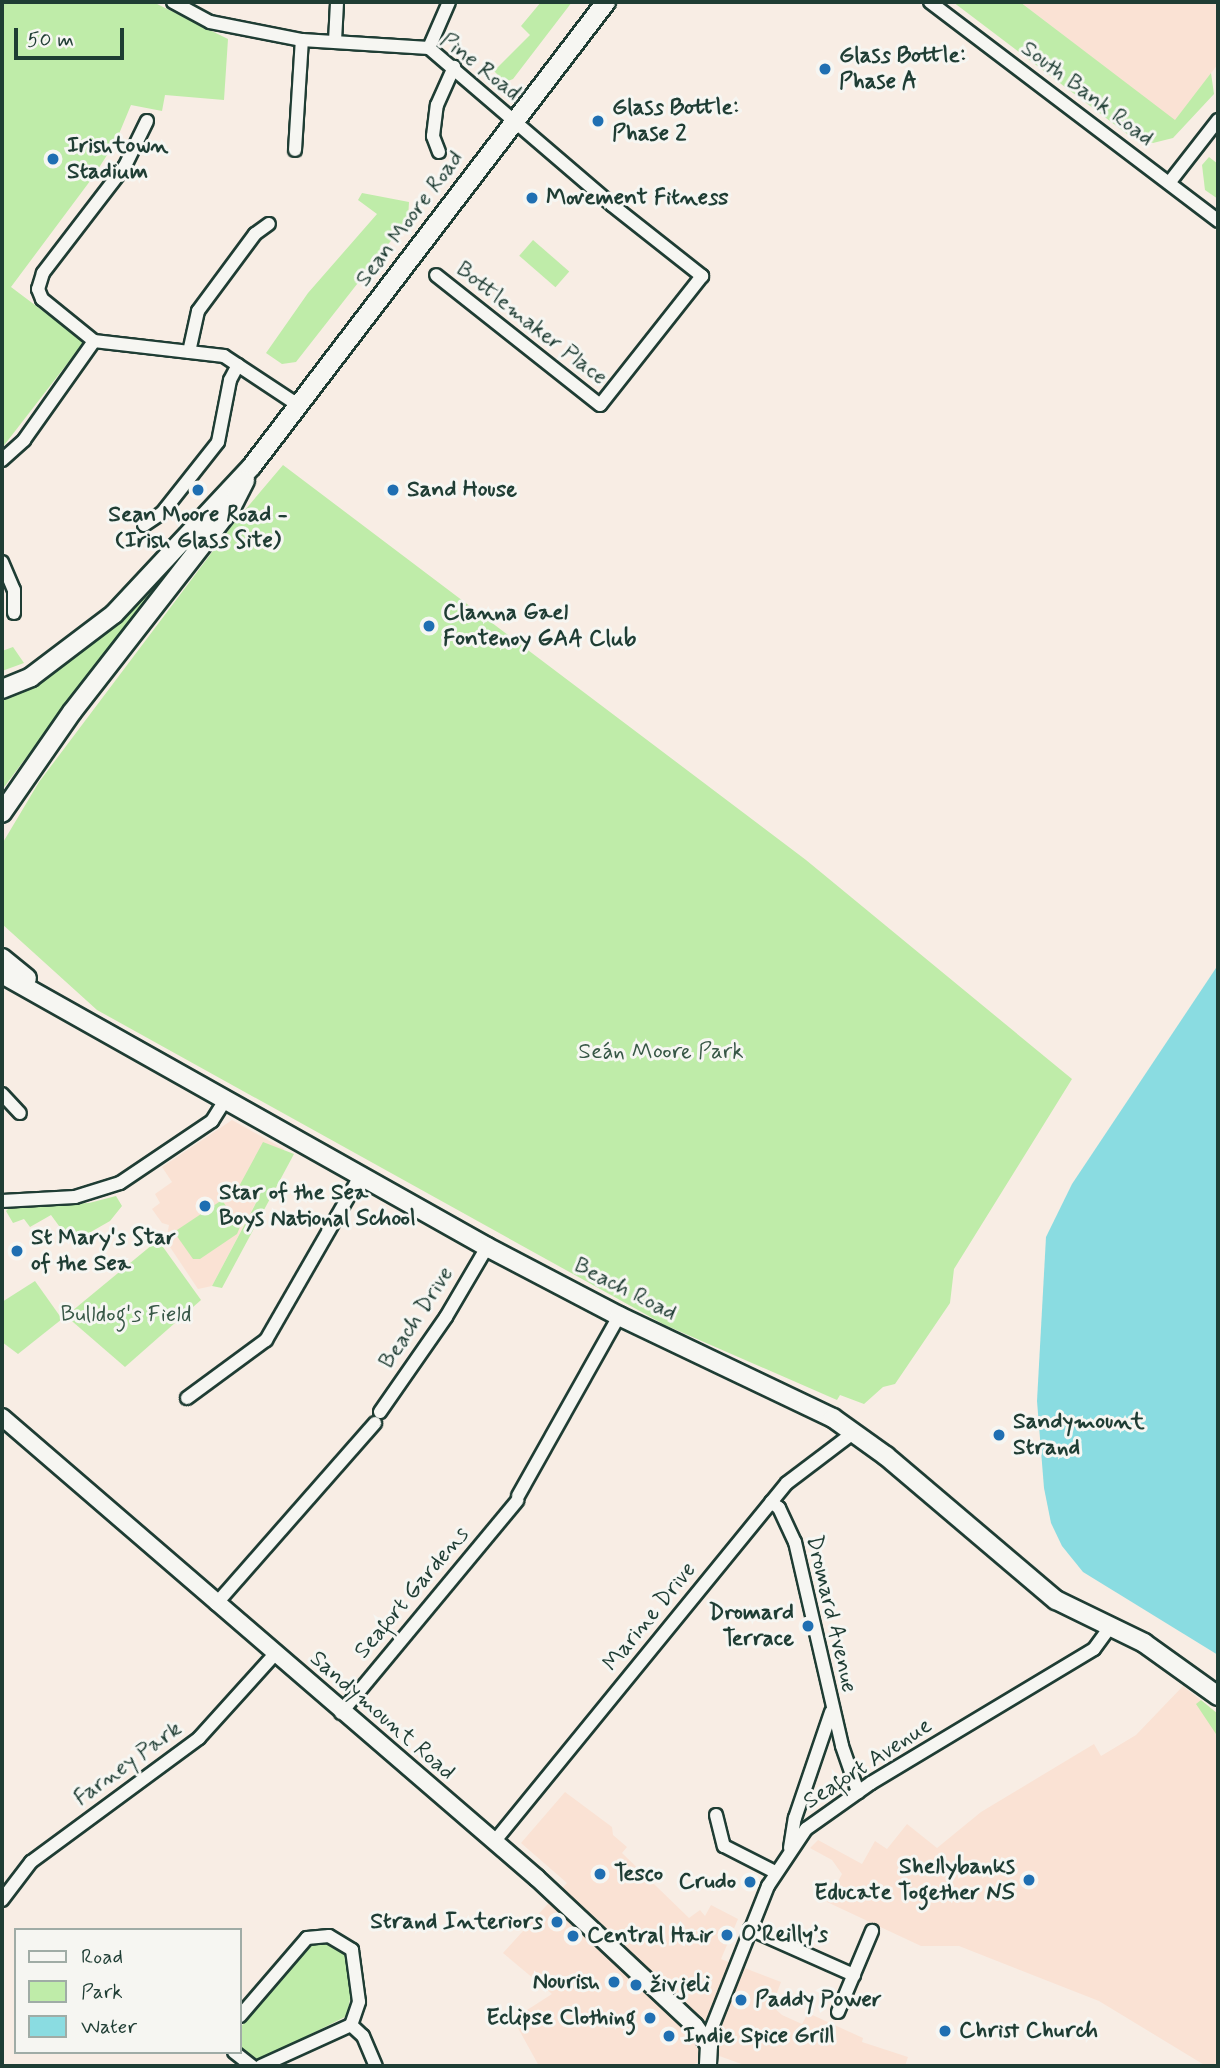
<!DOCTYPE html>
<meta charset="utf-8">
<style>
body{margin:0}
#map{position:relative;width:1220px;height:2068px;overflow:hidden;background:#f8ede4;font-family:Mynerve,sans-serif}
div>[style]{position:absolute}
[style*='--x']{left:calc(var(--x)*1px);top:calc(var(--y)*1px);width:calc(var(--w)*1px);rotate:calc(var(--a)*1deg)}
.built>*{inset:0;background:#fae2d4}
.green>*{inset:0;background:#bfeca9;transform-origin:0 0}
.water>*{inset:0;background:#8adce1}
.roads{filter:drop-shadow(2px 0 #1f3d34) drop-shadow(-2px 0 #1f3d34) drop-shadow(0 2px #1f3d34) drop-shadow(0 -2px #1f3d34)}
.minor>*{height:12px;margin:-6px;padding:0 6px;transform-origin:6px;border-radius:6px;background:#f6f6f2}
.tertiary>*{height:16px;margin:-8px;padding:0 8px;transform-origin:8px;border-radius:8px;background:#f6f6f2}
.secondary>*{height:18px;margin:-9px;padding:0 9px;transform-origin:9px;border-radius:9px;background:#f6f6f2}
.dots>*{width:19px;height:19px;translate:-50% -50%;box-sizing:border-box;border:4px solid #f6f6f2;border-radius:50%}
span{translate:-50% -50%;white-space:nowrap;text-align:center;line-height:1.15;-webkit-text-stroke:6px #f6f6f2;paint-order:stroke}
.poi-label{font-size:23px;color:#1f3d34;font-weight:700}
.left{translate:0 -50%;text-align:left}
.right{translate:-100% -50%;text-align:right}
.street-label{font-size:23px;color:#1f3d34}
.park-label{font-size:23px;color:#375746}
.frame{position:absolute;inset:0;border:4px solid #1f3d34;pointer-events:none}
.legend{position:absolute;left:14px;top:1928px;width:228px;height:126px;box-sizing:border-box;background:#f6f6f2;border:2px solid #a0aca6;margin:0;padding:9px 12px;list-style:none;font-size:21px;color:#1f3d34}
.legend li{display:flex;align-items:center;gap:14px;height:35px}
.legend b{width:35px;border:2px solid #a0aca6}
.scale{position:absolute;left:14px;top:28px;width:110px;height:32px;box-sizing:border-box;border:4px solid #1f3d34;border-top:0;padding-left:9px;font-size:21px;line-height:24px;white-space:nowrap;color:#1f3d34;-webkit-text-stroke:5px #f6f6f2;paint-order:stroke}
</style>
<div id="map">
<div class="built">
<div style="clip-path:polygon(1020px 2px,1218px 2px,1218px 64px,1175px 121px)"></div>
<div style="clip-path:polygon(232px 1120px,284px 1149px,212px 1286px,198px 1289px,166px 1241px,169px 1225px,162px 1223px,152px 1209px,160px 1203px,155px 1194px,172px 1182px,162px 1167px)"></div>
<div style="clip-path:polygon(1183px 1686px,1218px 1714px,1216px 2066px,1206px 2066px,1099px 2001px,959px 1946px,921px 1946px,827px 1902px,842px 1874px,832px 1860px,810px 1848px,818px 1840px,862px 1864px,875px 1841px,887px 1849px,907px 1824px,937px 1848px,981px 1812px,1094px 1744px,1101px 1756px,1136px 1735px)"></div>
<div style="clip-path:polygon(565px 1792px,612px 1827px,613px 1835px,627px 1847px,622px 1853px,689px 1918px,700px 1910px,705px 1916px,711px 1905px,738px 1919px,721px 1959px,781px 1982px,772px 2006px,782px 2015px,802px 2024px,808px 2013px,863px 2038px,862px 2042px,908px 2057px,905px 2066px,747px 2066px,711px 2053px,692px 2066px,539px 2066px,513px 2019px,552px 1994px,503px 1953px,567px 1883px,521px 1843px)"></div>
</div>
<div class="green">
<div style="clip-path:polygon(2px 2px,153px 2px,228px 39px,224px 100px,165px 95px,162px 111px,131px 105px,116px 141px,93px 177px,11px 287px,84px 342px,2px 448px)"></div>
<div style="clip-path:polygon(541px 2px,572px 2px,513px 79px,505px 82px,494px 71px,530px 35px,521px 26px)"></div>
<div style="clip-path:polygon(953px 2px,1020px 2px,1175px 120px,1211px 73px,1214px 94px,1173px 138px,1153px 143px,1135px 140px)"></div>
<div style="clip-path:polygon(1209px 157px,1218px 164px,1218px 199px,1205px 190px,1202px 165px)"></div>
<div style="clip-path:polygon(362px 193px,409px 202px,408px 219px,296px 362px,282px 364px,266px 353px,308px 293px,377px 214px,358px 200px)"></div>
<div style="left:533px;top:240px;width:48px;height:21px;rotate:41deg"></div>
<div style="clip-path:polygon(283px 465px,806px 860px,1072px 1079px,954px 1269px,950px 1303px,895px 1384px,883px 1387px,864px 1404px,840px 1395px,837px 1400px,665px 1325px,97px 1010px,2px 924px,2px 844px,39px 782px,234px 523px)"></div>
<div style="clip-path:polygon(165px 577px,48px 728px,2px 790px,2px 697px,90px 644px)"></div>
<div style="clip-path:polygon(13px 647px,24px 663px,2px 671px,2px 651px)"></div>
<div style="clip-path:polygon(263px 1142px,294px 1154px,222px 1288px,212px 1286px,257px 1201px,237px 1190px)"></div>
<div style="clip-path:polygon(116px 1196px,122px 1206px,110px 1221px,75px 1241px,70px 1241px,51px 1215px,30px 1227px,24px 1219px,13px 1223px,6px 1211px,11px 1206px,89px 1203px)"></div>
<div style="clip-path:polygon(222px 1200px,240px 1227px,237px 1234px,200px 1259px,193px 1259px,174px 1232px)"></div>
<div style="clip-path:polygon(158px 1240px,201px 1300px,125px 1367px,66px 1316px)"></div>
<div style="clip-path:polygon(35px 1281px,62px 1319px,18px 1354px,2px 1342px,2px 1302px)"></div>
<div style="clip-path:polygon(1201px 1700px,1218px 1714px,1218px 1737px,1196px 1704px)"></div>
<div style="clip-path:polygon(315px 1942px,328px 1942px,341px 1949px,348px 1962px,351px 1993px,347px 2016px,257px 2061px,249px 2058px,240px 2048px,240px 2028px,304px 1949px)"></div>
</div>
<div class="water">
<div style="clip-path:polygon(1218px 965px,1218px 1655px,1083px 1572px,1062px 1546px,1051px 1523px,1044px 1488px,1037px 1401px,1046px 1237px,1072px 1184px)"></div>
</div>
<div class="roads">
<div class="minor">
<div style="--x:173;--y:2;--w:42;--a:28.4"></div>
<div style="--x:210;--y:22;--w:94;--a:11.1"></div>
<div style="--x:302;--y:40;--w:127;--a:3.6"></div>
<div style="--x:429;--y:48;--w:241;--a:40.6"></div>
<div style="--x:612;--y:205;--w:115;--a:38.3"></div>
<div style="--x:702;--y:276;--w:164;--a:128.3"></div>
<div style="--x:600;--y:405;--w:209;--a:-141.6"></div>
<div style="--x:930;--y:2;--w:362;--a:37.2"></div>
<div style="--x:335;--y:41;--w:39;--a:-87"></div>
<div style="--x:429;--y:48;--w:50;--a:-66.5"></div>
<div style="--x:147;--y:121;--w:50;--a:116.1"></div>
<div style="--x:125;--y:166;--w:135;--a:127.5"></div>
<div style="--x:43;--y:273;--w:17;--a:107"></div>
<div style="--x:38;--y:289;--w:11;--a:68"></div>
<div style="--x:42;--y:299;--w:67;--a:38.9"></div>
<div style="--x:94;--y:341;--w:131;--a:6.6"></div>
<div style="--x:224;--y:356;--w:89;--a:33.5"></div>
<div style="--x:295;--y:150;--w:110;--a:-86.4"></div>
<div style="--x:439;--y:152;--w:17;--a:-111"></div>
<div style="--x:433;--y:136;--w:31;--a:-83"></div>
<div style="--x:437;--y:105;--w:42;--a:-65.9"></div>
<div style="--x:1169;--y:183;--w:80;--a:-52.1"></div>
<div style="--x:189;--y:352;--w:42;--a:-77.6"></div>
<div style="--x:198;--y:311;--w:96;--a:-53.5"></div>
<div style="--x:255;--y:234;--w:17;--a:-36"></div>
<div style="--x:2;--y:460;--w:30;--a:-42"></div>
<div style="--x:24;--y:440;--w:121;--a:-54.7"></div>
<div style="--x:144;--y:525;--w:22;--a:-34"></div>
<div style="--x:162;--y:513;--w:90;--a:-51.7"></div>
<div style="--x:218;--y:442;--w:63;--a:-79"></div>
<div style="--x:230;--y:380;--w:17;--a:-62"></div>
<div style="--x:2;--y:562;--w:30;--a:67"></div>
<div style="--x:14;--y:590;--w:23;--a:90"></div>
<div style="--x:2;--y:1094;--w:26;--a:47"></div>
<div style="--x:2;--y:1201;--w:73;--a:-3.1"></div>
<div style="--x:75;--y:1197;--w:47;--a:-17.3"></div>
<div style="--x:120;--y:1183;--w:111;--a:-34"></div>
<div style="--x:212;--y:1121;--w:26;--a:-58"></div>
<div style="--x:187;--y:1398;--w:98;--a:-36.3"></div>
<div style="--x:266;--y:1340;--w:190;--a:-60.1"></div>
<div style="--x:380;--y:1412;--w:116;--a:-55.2"></div>
<div style="--x:446;--y:1317;--w:81;--a:-59.6"></div>
<div style="--x:518;--y:1496;--w:206;--a:-60.7"></div>
<div style="--x:771;--y:1502;--w:10;--a:37"></div>
<div style="--x:779;--y:1508;--w:38;--a:65"></div>
<div style="--x:795;--y:1542;--w:209;--a:77"></div>
<div style="--x:842;--y:1746;--w:49;--a:70.8"></div>
<div style="--x:216;--y:1604;--w:241;--a:-48.7"></div>
<div style="--x:341;--y:1713;--w:276;--a:-50.3"></div>
<div style="--x:716;--y:1815;--w:32;--a:76"></div>
<div style="--x:724;--y:1846;--w:57;--a:27"></div>
<div style="--x:494;--y:1842;--w:463;--a:-50.8"></div>
<div style="--x:787;--y:1483;--w:83;--a:-37.1"></div>
<div style="--x:790;--y:1848;--w:30;--a:-81"></div>
<div style="--x:795;--y:1818;--w:112;--a:-71.2"></div>
<div style="--x:2;--y:1900;--w:48;--a:-52.7"></div>
<div style="--x:31;--y:1862;--w:209;--a:-36.4"></div>
<div style="--x:199;--y:1738;--w:113;--a:-47.9"></div>
<div style="--x:750;--y:1929;--w:114;--a:23.9"></div>
<div style="--x:838;--y:2012;--w:88;--a:-67.2"></div>
<div style="--x:240;--y:2016;--w:103;--a:-49.3"></div>
<div style="--x:307;--y:1938;--w:22;--a:-5"></div>
<div style="--x:329;--y:1936;--w:27;--a:31"></div>
<div style="--x:352;--y:1950;--w:52;--a:82.3"></div>
<div style="--x:359;--y:2002;--w:24;--a:109"></div>
<div style="--x:351;--y:2025;--w:99;--a:155.5"></div>
<div style="--x:351;--y:2025;--w:16;--a:43"></div>
<div style="--x:363;--y:2036;--w:33;--a:67"></div>
<div style="--x:707;--y:2040;--w:166;--a:-68.4"></div>
<div style="--x:768;--y:1886;--w:69;--a:-56.3"></div>
<div style="--x:806;--y:1829;--w:80;--a:-35.3"></div>
<div style="--x:871;--y:1783;--w:260;--a:-31"></div>
<div style="--x:1094;--y:1649;--w:27;--a:-54"></div>
<div style="--x:234;--y:2052;--w:23;--a:38"></div>
</div>
<div class="tertiary">
<div style="--x:2;--y:1417;--w:706;--a:40.75"></div>
<div style="--x:537;--y:1878;--w:216;--a:43.1"></div>
<div style="--x:695;--y:2026;--w:24;--a:54"></div>
<div style="--x:709;--y:2045;--w:21;--a:93"></div>
</div>
<div class="secondary">
<div style="--x:2;--y:689;--w:31;--a:-22"></div>
<div style="--x:31;--y:677;--w:104;--a:-37.2"></div>
<div style="--x:114;--y:614;--w:202;--a:-47"></div>
<div style="--x:252;--y:466;--w:584;--a:-52.66"></div>
<div style="--x:2;--y:813;--w:123;--a:-55.3"></div>
<div style="--x:72;--y:712;--w:259;--a:-52.1"></div>
<div style="--x:231;--y:508;--w:31;--a:-63"></div>
<div style="--x:2;--y:958;--w:32;--a:39"></div>
<div style="--x:2;--y:974;--w:557;--a:29.37"></div>
<div style="--x:487;--y:1247;--w:149;--a:27.6"></div>
<div style="--x:619;--y:1316;--w:237;--a:25.5"></div>
<div style="--x:833;--y:1418;--w:65;--a:35.6"></div>
<div style="--x:886;--y:1456;--w:223;--a:40.3"></div>
<div style="--x:1056;--y:1600;--w:98;--a:26"></div>
<div style="--x:1144;--y:1643;--w:91;--a:35.6"></div>
</div>
</div>
<div class="dots">
<div style="left:825px;top:69px;background:#1f6fb2"></div>
<div style="left:598px;top:121px;background:#1f6fb2"></div>
<div style="left:53px;top:159px;background:#1f6fb2"></div>
<div style="left:532px;top:198px;background:#1f6fb2"></div>
<div style="left:198px;top:490px;background:#1f6fb2"></div>
<div style="left:393px;top:490px;background:#1f6fb2"></div>
<div style="left:429px;top:626px;background:#1f6fb2"></div>
<div style="left:205px;top:1206px;background:#1f6fb2"></div>
<div style="left:17px;top:1251px;background:#1f6fb2"></div>
<div style="left:999px;top:1435px;background:#1f6fb2"></div>
<div style="left:808px;top:1626px;background:#1f6fb2"></div>
<div style="left:600px;top:1874px;background:#1f6fb2"></div>
<div style="left:1029px;top:1880px;background:#1f6fb2"></div>
<div style="left:750px;top:1882px;background:#1f6fb2"></div>
<div style="left:557px;top:1922px;background:#1f6fb2"></div>
<div style="left:727px;top:1935px;background:#1f6fb2"></div>
<div style="left:573px;top:1936px;background:#1f6fb2"></div>
<div style="left:614px;top:1982px;background:#1f6fb2"></div>
<div style="left:636px;top:1985px;background:#1f6fb2"></div>
<div style="left:741px;top:2000px;background:#1f6fb2"></div>
<div style="left:650px;top:2018px;background:#1f6fb2"></div>
<div style="left:945px;top:2031px;background:#1f6fb2"></div>
<div style="left:669px;top:2036px;background:#1f6fb2"></div>
</div>
<div class="poi-label">
<span class="left" style="left:839px;top:69px">Glass Bottle:<br>Phase A</span>
<span class="left" style="left:612px;top:121px">Glass Bottle:<br>Phase 2</span>
<span class="left" style="left:67px;top:159px">Irishtown<br>Stadium</span>
<span class="left" style="left:546px;top:198px">Movement Fitness</span>
<span class="left" style="left:407px;top:490px">Sand House</span>
<span style="left:198px;top:528px">Sean Moore Road -<br>(Irish Glass Site)</span>
<span class="left" style="left:443px;top:626px">Clanna Gael<br>Fontenoy GAA Club</span>
<span class="left" style="left:219px;top:1206px">Star of the Sea<br>Boys National School</span>
<span class="left" style="left:31px;top:1251px">St Mary's Star<br>of the Sea</span>
<span class="left" style="left:1013px;top:1435px">Sandymount<br>Strand</span>
<span class="right" style="left:794px;top:1626px">Dromard<br>Terrace</span>
<span class="right" style="left:1015px;top:1880px">Shellybanks<br>Educate Together NS</span>
<span class="left" style="left:614px;top:1874px">Tesco</span>
<span class="right" style="left:736px;top:1882px">Crudo</span>
<span class="right" style="left:543px;top:1922px">Strand Interiors</span>
<span class="left" style="left:741px;top:1935px">O’Reilly’s</span>
<span class="left" style="left:587px;top:1936px">Central Hair</span>
<span class="right" style="left:600px;top:1982px">Nourish</span>
<span class="left" style="left:650px;top:1985px">živjeli</span>
<span class="left" style="left:755px;top:2000px">Paddy Power</span>
<span class="right" style="left:636px;top:2018px">Eclipse Clothing</span>
<span class="left" style="left:959px;top:2031px">Christ Church</span>
<span class="left" style="left:683px;top:2036px">Indie Spice Grill</span>
</div>
<div class="street-label">
<span style="left:480px;top:67px;rotate:38deg">Pine Road</span>
<span style="left:1087px;top:94px;rotate:37deg">South Bank Road</span>
<span style="left:410px;top:219px;rotate:-53deg">Sean Moore Road</span>
<span style="left:531px;top:324px;rotate:38deg">Bottlemaker Place</span>
<span style="left:625px;top:1290px;rotate:27deg">Beach Road</span>
<span style="left:417px;top:1318px;rotate:-57deg">Beach Drive</span>
<span style="left:412px;top:1593px;rotate:-50deg">Seafort Gardens</span>
<span style="left:831px;top:1614px;rotate:77deg">Dromard Avenue</span>
<span style="left:650px;top:1617px;rotate:-51deg">Marine Drive</span>
<span style="left:382px;top:1716px;rotate:41deg">Sandymount Road</span>
<span style="left:128px;top:1764px;rotate:-36deg">Farney Park</span>
<span style="left:868px;top:1764px;rotate:-33deg">Seafort Avenue</span>
</div>
<div class="park-label">
<span style="left:661px;top:1052px">Seán Moore Park</span>
<span style="left:126px;top:1315px">Bulldog's Field</span>
</div>
<div class="frame"></div>
<ul class="legend">
<li><b style="height:9px;background:#f6f6f2"></b>Road</li>
<li><b style="height:19px;background:#bfeca9"></b>Park</li>
<li><b style="height:19px;background:#8adce1"></b>Water</li>
</ul>
<div class="scale">50 m</div>
</div>
